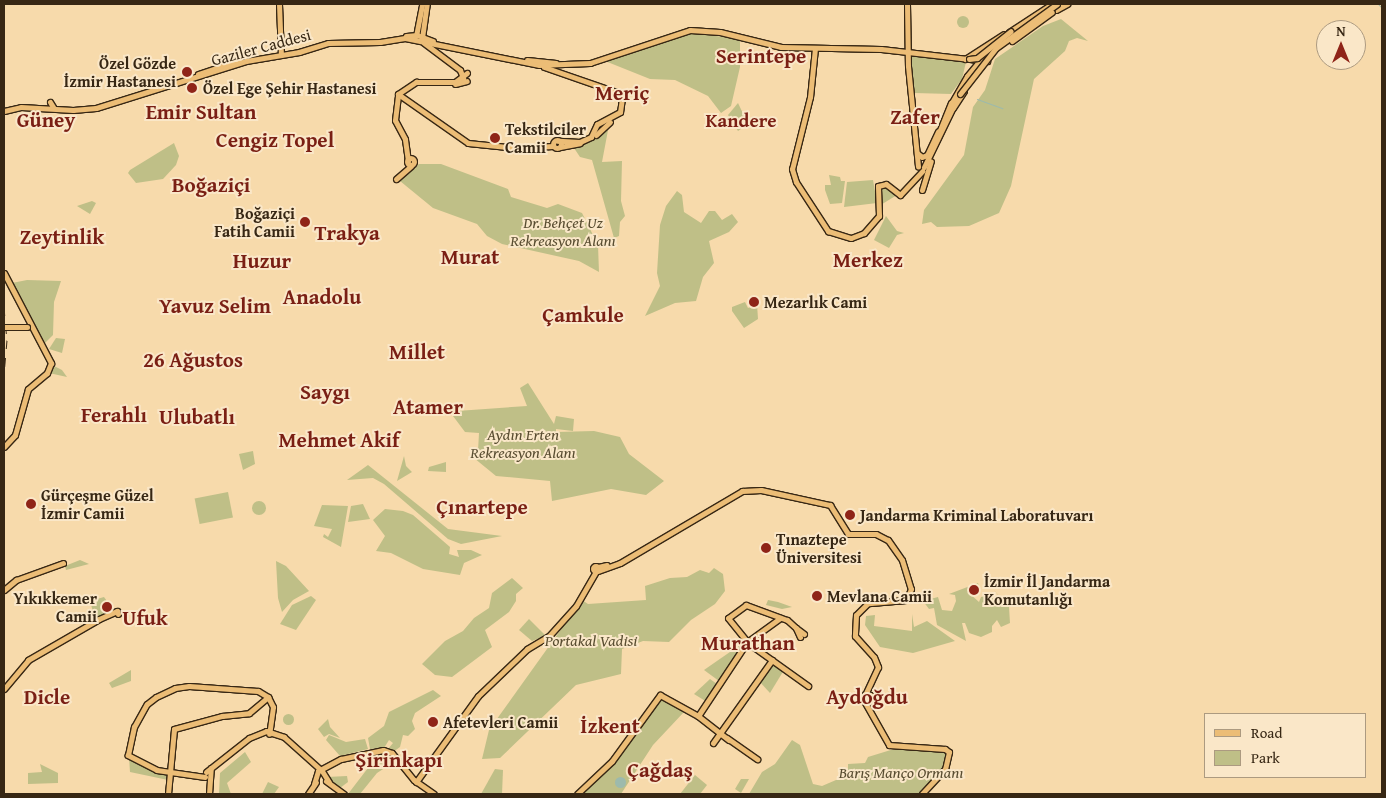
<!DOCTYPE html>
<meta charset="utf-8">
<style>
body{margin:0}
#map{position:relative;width:1386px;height:798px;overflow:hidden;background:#f7daab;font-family:"Gentium Book Plus",serif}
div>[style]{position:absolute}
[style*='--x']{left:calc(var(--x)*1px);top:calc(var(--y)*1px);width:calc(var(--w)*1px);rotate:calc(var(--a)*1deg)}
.green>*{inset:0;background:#bfbf87;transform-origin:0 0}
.round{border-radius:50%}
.water>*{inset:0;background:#9dbaac}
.stream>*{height:1px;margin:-0.5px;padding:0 0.5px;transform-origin:0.5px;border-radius:0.5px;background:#9dbaac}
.roads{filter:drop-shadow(1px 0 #372714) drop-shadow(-1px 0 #372714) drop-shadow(0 1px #372714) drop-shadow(0 -1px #372714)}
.major>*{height:5px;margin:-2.5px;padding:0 2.5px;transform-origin:2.5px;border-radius:2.5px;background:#ecbd76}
.major>.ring{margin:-2.5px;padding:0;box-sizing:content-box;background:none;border:5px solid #ecbd76;border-radius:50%}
.rail>*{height:1px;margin-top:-0.5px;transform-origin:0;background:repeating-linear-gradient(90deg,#372714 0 9px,transparent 0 18px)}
.bridges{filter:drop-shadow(1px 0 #372714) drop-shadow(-1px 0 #372714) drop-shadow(0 1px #372714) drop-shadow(0 -1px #372714)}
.major-bridge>*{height:5px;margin:-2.5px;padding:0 2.5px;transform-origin:2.5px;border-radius:2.5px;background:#ecbd76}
.dots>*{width:14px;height:14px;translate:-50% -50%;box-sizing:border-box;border:2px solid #fae7c8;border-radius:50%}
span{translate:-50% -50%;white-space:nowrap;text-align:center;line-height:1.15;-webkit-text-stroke:4px #fae7c8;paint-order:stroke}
.street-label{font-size:16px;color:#372714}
.poi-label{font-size:16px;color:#372714;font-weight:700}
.right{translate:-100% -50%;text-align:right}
.left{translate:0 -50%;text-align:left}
.park-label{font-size:16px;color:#594d31;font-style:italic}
.quarter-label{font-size:19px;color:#7a1f14;font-weight:700}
.district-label{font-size:21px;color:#7a1f14;font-weight:700}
.frame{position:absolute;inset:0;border:5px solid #372714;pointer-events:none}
.legend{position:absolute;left:1204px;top:713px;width:162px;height:65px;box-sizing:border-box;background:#fae7c8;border:1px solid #ac9a80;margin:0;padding:6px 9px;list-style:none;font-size:15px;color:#372714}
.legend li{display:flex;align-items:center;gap:10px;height:25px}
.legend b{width:25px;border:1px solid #ac9a80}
.north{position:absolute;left:1316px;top:20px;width:50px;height:50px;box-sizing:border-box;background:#fae7c8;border:1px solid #ac9a80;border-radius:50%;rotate:0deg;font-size:14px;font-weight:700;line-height:20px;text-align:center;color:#372714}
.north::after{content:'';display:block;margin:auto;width:18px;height:22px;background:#8f2418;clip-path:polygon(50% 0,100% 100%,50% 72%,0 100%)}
</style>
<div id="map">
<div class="green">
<div class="round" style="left:957px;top:16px;width:12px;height:12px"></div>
<div style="clip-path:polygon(1061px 19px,1088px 41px,1077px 38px,1069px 41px,1065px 51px,1034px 79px,1011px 186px,999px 213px,969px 226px,937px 227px,931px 222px,922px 224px,924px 210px,964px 155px,973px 107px,985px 90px,995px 59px,1043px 26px)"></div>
<div style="clip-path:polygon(684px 32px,740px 39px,740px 67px,731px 106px,721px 113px,708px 96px,675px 80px,650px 79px,605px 61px)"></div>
<div style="clip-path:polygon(911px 54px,966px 62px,962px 79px,951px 94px,914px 93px)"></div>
<div style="clip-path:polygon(738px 103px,748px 124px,738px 131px,728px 115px)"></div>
<div style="clip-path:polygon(609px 125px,602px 162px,622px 161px,621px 201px,625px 216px,620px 222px,619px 236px,614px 238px,592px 160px,580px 157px,574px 148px,594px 139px)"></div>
<div style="clip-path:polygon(174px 143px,179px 156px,176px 165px,163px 179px,136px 183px,128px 173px,130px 170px)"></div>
<div style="clip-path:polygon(419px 164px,441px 164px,508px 189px,511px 197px,547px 208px,558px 204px,582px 213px,598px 245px,599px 272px,579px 261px,502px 244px,487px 236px,477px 224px,433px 208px,400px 181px,401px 177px)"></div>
<div style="clip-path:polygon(829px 175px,840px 177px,841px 181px,845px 181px,842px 203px,830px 204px,825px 190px,825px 185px,831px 185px)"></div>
<div style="clip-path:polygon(873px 180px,877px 203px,844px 207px,847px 182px)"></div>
<div style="clip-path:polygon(884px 185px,897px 195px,879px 206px,878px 187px)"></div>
<div style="clip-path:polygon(677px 191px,682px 195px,684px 212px,701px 223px,709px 211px,715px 211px,722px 220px,732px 214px,738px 222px,729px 232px,709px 241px,714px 263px,703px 277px,696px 301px,675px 303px,645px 316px,660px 286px,657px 273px,660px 225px,666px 206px)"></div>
<div style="clip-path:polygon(92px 201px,96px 203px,90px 214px,77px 206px)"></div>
<div style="clip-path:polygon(886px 216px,897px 231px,904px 233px,897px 235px,889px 248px,874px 240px)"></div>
<div style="clip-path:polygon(27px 280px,61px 281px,54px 302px,53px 335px,45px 343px,12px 283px)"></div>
<div style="clip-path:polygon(745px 302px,748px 308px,757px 304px,758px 319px,744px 328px,732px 311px,732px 307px)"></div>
<div style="clip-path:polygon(56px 338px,65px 339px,62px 353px,49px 349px)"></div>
<div style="clip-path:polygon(52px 365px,62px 370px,67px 377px,49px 373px)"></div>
<div style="clip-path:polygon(528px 383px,554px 424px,556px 416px,574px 419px,573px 431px,556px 429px,556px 432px,594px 431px,620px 437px,629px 454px,664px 481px,646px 495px,611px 489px,552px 501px,550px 481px,496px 476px,474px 458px,478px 451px,479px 433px,465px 432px,453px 416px,457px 411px,527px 406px,520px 388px)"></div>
<div style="clip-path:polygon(253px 451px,255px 464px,243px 470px,239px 454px)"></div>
<div style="clip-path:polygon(404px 456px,406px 466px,412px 472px,397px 481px)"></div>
<div style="clip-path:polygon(446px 462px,446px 472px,428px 471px,429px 467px)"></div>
<div style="clip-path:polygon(368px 465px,448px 529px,502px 536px,461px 544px,448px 539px,384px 484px,373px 478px,347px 480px)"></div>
<div style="left:228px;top:492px;width:26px;height:34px;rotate:79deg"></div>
<div class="round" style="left:252px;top:501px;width:14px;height:14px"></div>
<div style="clip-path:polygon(363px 504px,370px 519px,348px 522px,351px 506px)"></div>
<div style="clip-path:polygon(322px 505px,348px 506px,341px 547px,323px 537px,324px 534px,328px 537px,332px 529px,314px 526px)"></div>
<div style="clip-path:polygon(385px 509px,403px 511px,413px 515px,450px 547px,449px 554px,459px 557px,457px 550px,471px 550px,482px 555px,464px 563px,460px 575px,423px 569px,391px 553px,376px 551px,385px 536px,373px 520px)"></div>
<div style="clip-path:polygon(80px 560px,89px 564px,66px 570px,65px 566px)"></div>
<div style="clip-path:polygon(276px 561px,286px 566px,309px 591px,293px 600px,282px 612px,278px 598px)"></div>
<div style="clip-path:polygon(714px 568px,723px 574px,725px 591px,715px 604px,691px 620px,669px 642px,643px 641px,622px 649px,621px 674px,576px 685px,500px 758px,482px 759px,489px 730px,582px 600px,588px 604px,646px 600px,645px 586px,670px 578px,687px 577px,700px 570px,709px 573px)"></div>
<div style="clip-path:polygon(512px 578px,523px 588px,516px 594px,516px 601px,509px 612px,485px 630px,492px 647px,452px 677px,435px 675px,422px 664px,445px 641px,463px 631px,474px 618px,489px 608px,492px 593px)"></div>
<div style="clip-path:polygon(978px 583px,980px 590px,970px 594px,979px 602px,981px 597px,991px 594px,996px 605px,998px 595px,993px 589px,1009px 607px,1010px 623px,1001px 627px,997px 620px,992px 626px,992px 632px,981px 637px,969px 633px,965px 623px,962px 623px,966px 641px,937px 625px,934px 608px,929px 609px,923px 601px,938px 597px,942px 610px,952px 611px,956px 601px,955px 595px,949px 594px)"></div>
<div style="clip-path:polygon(311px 596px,316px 600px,296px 630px,280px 624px,292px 605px)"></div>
<div style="clip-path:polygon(104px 597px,114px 611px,95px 619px,90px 601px)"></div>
<div style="clip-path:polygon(768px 600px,778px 602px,792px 607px,782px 609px,766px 605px)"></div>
<div style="clip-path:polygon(912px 614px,914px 627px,927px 621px,955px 641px,913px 653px,880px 647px,865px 625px,866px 616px,875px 615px,874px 626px,912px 631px)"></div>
<div style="clip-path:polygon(529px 619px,545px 635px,545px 636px,532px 641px,519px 630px)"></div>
<div style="clip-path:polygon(744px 644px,719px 681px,704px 670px,740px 645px)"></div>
<div style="clip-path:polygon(772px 661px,784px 670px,770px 693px,758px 680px)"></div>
<div style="clip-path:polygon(131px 670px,131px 681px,112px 688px,109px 683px)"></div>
<div style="clip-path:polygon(710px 679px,717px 684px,707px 702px,694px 694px)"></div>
<div style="clip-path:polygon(433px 690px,441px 696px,415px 713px,412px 721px,415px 729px,408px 736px,403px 735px,400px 747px,393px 752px,388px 749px,393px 743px,389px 740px,384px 748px,370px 749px,368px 738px,384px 726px,389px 712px)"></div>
<div style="clip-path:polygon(660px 697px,684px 712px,653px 745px,621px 794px,579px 794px,621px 754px)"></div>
<div class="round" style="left:282.5px;top:713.5px;width:11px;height:11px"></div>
<div style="clip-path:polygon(328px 719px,330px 727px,340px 738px,329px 734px,324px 737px,318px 729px)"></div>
<div style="clip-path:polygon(329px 735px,346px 742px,365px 739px,368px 749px,340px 756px,326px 740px)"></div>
<div style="clip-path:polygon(792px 740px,800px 745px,813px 784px,822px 786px,843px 777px,848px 771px,848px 764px,865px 763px,868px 757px,894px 749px,947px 753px,943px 770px,921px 794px,749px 794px,762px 772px,775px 764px)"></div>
<div style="clip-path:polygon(381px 751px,397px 760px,377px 773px,360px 794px,348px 794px)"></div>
<div style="clip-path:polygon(245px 752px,251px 762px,227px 783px,231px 794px,219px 794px,220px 773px)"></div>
<div style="clip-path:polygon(129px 757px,150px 769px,167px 774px,168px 780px,130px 772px)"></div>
<div style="clip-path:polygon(40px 764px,58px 773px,58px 783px,28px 784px,28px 773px,42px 772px)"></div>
<div style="clip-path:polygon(495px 769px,503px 770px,502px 794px,481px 794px)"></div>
<div style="clip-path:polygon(695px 775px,707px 785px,700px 794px,680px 794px)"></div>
<div style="clip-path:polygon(347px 776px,348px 782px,340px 788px,327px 777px)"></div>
<div style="clip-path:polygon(741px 779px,749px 779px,741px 793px,735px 789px)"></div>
<div style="clip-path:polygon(268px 782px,279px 787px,274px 794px,262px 794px)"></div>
</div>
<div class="water">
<div class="round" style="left:614.5px;top:776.5px;width:11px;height:11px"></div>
</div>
<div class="stream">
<div style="--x:1378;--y:4;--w:6;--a:45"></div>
<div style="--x:977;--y:99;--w:27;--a:20"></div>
</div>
<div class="roads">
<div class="major">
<div style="--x:279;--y:4;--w:51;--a:87.8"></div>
<div style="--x:907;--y:4;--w:62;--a:89.1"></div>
<div style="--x:908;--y:66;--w:101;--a:84.3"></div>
<div style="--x:1056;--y:10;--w:13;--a:-29"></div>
<div style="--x:1009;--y:32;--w:51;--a:-33.1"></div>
<div style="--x:406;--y:36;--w:11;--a:-5"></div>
<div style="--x:417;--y:35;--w:17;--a:21"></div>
<div style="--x:416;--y:36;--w:33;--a:-79"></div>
<div style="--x:422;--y:38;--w:34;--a:-82"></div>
<div style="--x:424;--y:43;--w:45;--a:36.9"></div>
<div style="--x:460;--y:70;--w:9;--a:69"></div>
<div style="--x:815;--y:48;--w:49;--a:95.8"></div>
<div style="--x:810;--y:97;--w:74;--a:104"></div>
<div style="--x:792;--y:169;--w:14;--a:73"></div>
<div style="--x:796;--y:182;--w:59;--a:56.9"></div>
<div style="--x:828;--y:231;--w:24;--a:17"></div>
<div style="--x:851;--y:238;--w:14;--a:-21"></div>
<div style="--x:864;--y:233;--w:23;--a:-49"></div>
<div style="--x:879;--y:216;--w:30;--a:-92"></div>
<div style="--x:878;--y:186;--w:8;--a:-14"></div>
<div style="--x:886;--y:184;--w:18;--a:38"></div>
<div style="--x:900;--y:195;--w:33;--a:-47"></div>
<div style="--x:965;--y:59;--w:46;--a:-32.7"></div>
<div style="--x:527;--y:60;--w:29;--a:6"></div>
<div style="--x:544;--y:67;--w:76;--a:19.1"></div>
<div style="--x:616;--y:92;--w:8;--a:45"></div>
<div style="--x:622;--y:98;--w:14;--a:98"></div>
<div style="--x:620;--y:112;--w:26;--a:152"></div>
<div style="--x:597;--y:124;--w:14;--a:115"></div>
<div style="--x:591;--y:137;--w:12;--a:156"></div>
<div style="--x:580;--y:142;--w:22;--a:-177"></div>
<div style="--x:198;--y:74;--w:44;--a:-18.4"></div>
<div style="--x:455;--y:84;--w:12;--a:-14"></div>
<div style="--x:398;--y:94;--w:85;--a:35"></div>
<div style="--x:468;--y:143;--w:49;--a:5.8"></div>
<div style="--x:517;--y:148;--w:36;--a:-3"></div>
<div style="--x:50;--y:102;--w:6;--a:59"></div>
<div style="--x:951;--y:104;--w:32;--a:-60"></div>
<div style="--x:967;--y:76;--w:33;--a:-50"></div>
<div style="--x:953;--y:108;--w:20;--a:-57"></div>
<div style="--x:4;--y:111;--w:17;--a:-13"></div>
<div style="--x:21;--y:107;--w:52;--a:3.3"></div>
<div style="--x:73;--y:110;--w:23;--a:-5"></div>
<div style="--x:96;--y:108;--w:157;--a:-17.4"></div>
<div style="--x:246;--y:61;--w:54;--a:-9.6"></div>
<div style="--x:299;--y:52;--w:30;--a:-17"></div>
<div style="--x:328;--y:43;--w:52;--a:-1.1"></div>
<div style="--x:380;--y:42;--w:25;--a:-9"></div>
<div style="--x:405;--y:38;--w:137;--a:11.4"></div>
<div style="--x:539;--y:65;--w:51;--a:-2.2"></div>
<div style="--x:590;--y:63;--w:105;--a:-18.3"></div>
<div style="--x:690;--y:30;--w:30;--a:4"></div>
<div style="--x:720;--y:32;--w:63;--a:13.8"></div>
<div style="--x:781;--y:47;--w:100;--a:1.1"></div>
<div style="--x:881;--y:49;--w:107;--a:6.5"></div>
<div style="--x:596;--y:135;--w:19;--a:-43"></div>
<div style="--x:938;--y:135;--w:35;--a:-68"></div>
<div class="ring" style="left:553px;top:140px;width:3px;height:3px"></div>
<div style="--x:560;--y:147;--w:20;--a:-11"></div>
<div style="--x:917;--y:153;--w:6;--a:39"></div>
<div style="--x:922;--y:157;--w:5;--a:-22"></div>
<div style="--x:927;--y:155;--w:26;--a:-65"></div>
<div class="ring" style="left:407.5px;top:158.5px;width:2px;height:2px"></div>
<div style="--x:408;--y:161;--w:22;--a:-98"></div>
<div style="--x:405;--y:139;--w:21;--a:-118"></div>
<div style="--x:395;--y:120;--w:26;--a:-83"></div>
<div style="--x:398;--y:94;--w:22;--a:-34"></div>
<div style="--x:416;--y:82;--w:39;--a:0"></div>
<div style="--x:455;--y:82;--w:15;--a:-37"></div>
<div style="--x:924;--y:167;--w:67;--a:-64.2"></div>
<div style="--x:396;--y:179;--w:20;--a:-41"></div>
<div style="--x:922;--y:190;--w:30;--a:-73"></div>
<div style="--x:4;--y:273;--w:102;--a:62.4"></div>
<div style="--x:51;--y:363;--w:11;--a:112"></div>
<div style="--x:47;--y:373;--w:25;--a:140"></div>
<div style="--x:28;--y:389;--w:48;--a:105.8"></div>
<div style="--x:15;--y:435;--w:16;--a:133"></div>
<div class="ring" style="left:593.5px;top:566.5px;width:0;height:0"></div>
<div style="--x:598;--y:567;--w:9;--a:-13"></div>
<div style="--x:598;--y:571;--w:23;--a:-20"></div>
<div style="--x:620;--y:563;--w:142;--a:-30.5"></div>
<div style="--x:742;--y:491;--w:19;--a:-3"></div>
<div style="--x:761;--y:490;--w:71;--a:12.3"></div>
<div style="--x:830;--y:505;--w:34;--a:58"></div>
<div style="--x:848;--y:534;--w:28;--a:0"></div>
<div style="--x:876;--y:534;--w:13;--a:27"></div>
<div style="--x:888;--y:540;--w:24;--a:55"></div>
<div style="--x:902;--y:560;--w:30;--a:73"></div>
<div style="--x:911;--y:589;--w:12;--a:114"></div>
<div style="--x:906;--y:600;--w:38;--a:175"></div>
<div style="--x:868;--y:603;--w:17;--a:135"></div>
<div style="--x:856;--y:615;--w:21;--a:93"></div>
<div style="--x:855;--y:636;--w:28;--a:48"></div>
<div style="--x:874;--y:657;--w:11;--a:68"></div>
<div style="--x:878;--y:667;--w:35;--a:115"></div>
<div style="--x:4;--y:590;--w:16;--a:-40"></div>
<div style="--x:16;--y:580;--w:50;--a:-19.9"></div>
<div style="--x:796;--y:628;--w:12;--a:-138"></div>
<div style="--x:787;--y:620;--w:44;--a:-159.9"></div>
<div style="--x:746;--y:605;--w:22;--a:144"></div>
<div style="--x:728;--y:618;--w:32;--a:51"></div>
<div style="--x:748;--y:643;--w:74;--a:35.6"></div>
<div style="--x:800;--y:637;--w:10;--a:-114"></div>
<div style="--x:796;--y:628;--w:10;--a:37"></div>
<div style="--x:4;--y:689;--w:38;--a:-50"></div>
<div style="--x:28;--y:660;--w:82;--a:-30"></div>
<div style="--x:99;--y:619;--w:20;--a:-24"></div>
<div style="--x:117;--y:611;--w:3;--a:72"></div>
<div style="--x:865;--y:694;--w:5;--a:11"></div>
<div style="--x:870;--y:695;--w:6;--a:99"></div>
<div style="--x:863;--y:699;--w:53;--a:60.5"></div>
<div style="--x:889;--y:745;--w:56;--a:4.1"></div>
<div style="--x:945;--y:749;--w:5;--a:37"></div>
<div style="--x:949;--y:752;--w:17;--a:103"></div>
<div style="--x:945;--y:769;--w:34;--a:133"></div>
<div style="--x:698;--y:716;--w:89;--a:-56.5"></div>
<div style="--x:747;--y:642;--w:41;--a:-36"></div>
<div style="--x:727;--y:738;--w:37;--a:35"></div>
<div style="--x:713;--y:743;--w:102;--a:-54.6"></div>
<div style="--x:206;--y:772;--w:55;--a:-38.3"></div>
<div style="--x:249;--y:738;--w:18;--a:-22"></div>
<div style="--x:266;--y:731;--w:19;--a:18"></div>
<div style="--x:284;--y:737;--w:51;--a:41.8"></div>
<div style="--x:322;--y:771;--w:13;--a:58"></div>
<div style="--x:205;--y:777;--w:49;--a:-171.7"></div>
<div style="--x:157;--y:770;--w:33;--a:-153"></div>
<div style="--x:128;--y:755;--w:29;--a:-78"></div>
<div style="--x:134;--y:727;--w:26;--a:-61"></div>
<div style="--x:147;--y:704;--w:11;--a:-38"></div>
<div style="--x:156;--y:697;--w:21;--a:-25"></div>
<div style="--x:175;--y:688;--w:14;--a:-8"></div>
<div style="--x:189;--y:686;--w:69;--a:4.1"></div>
<div style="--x:258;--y:691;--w:12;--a:31"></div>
<div style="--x:268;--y:697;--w:11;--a:63"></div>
<div style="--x:273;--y:707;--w:27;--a:98"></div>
<div style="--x:326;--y:781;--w:22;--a:36"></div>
<div style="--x:416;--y:782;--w:106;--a:-54.2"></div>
<div style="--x:478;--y:696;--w:68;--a:-43.8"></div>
<div style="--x:527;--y:649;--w:26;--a:-31"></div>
<div style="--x:549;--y:636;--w:40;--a:-48"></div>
<div style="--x:576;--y:606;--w:39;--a:-60"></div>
<div style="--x:314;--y:784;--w:14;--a:-73"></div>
<div style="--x:318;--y:771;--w:26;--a:-28"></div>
<div style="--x:341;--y:759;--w:43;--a:-12.1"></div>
<div style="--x:383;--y:750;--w:9;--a:18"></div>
<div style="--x:392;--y:753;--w:35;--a:51"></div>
<div style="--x:414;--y:780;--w:24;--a:35"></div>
<div style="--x:168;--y:794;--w:65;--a:-84.7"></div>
<div style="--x:174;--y:729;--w:50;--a:-15.2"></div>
<div style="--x:222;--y:716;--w:27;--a:-6"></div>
<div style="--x:249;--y:713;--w:25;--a:-40"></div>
<div style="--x:209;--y:794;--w:26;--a:-86"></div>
<div style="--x:308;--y:794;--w:14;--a:-56"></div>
<div style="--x:577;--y:794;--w:48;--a:-43.3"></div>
<div style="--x:612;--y:761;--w:82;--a:-54"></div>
<div style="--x:660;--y:695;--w:43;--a:28.9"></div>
<div style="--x:698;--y:716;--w:39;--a:38"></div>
</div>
</div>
<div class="rail">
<div style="--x:4;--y:307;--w:33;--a:85"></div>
<div style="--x:7;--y:340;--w:33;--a:95"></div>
</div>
<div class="bridges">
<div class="major-bridge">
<div style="--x:1012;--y:41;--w:49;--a:-35.9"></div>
<div style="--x:969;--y:59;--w:8;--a:-7"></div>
<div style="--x:977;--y:58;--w:43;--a:-38.5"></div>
<div style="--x:960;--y:94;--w:58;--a:-52"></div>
<div style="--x:996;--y:48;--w:75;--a:-35.8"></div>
<div style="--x:4;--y:327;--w:23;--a:0"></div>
</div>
</div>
<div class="dots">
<div style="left:187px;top:72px;background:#8f2418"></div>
<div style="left:192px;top:88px;background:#8f2418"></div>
<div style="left:495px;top:138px;background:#8f2418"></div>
<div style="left:305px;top:222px;background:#8f2418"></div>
<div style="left:754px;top:302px;background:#8f2418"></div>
<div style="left:31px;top:504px;background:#8f2418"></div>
<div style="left:850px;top:515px;background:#8f2418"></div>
<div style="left:766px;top:548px;background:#8f2418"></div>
<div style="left:974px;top:590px;background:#8f2418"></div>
<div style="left:817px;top:596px;background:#8f2418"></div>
<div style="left:107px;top:607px;background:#8f2418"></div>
<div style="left:433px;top:722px;background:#8f2418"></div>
</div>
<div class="street-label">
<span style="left:261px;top:47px;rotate:-15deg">Gaziler Caddesi</span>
</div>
<div class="poi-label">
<span class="right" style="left:176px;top:72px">Özel Gözde<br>İzmir Hastanesi</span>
<span class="left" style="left:203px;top:88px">Özel Ege Şehir Hastanesi</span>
<span class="left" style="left:505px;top:138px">Tekstilciler<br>Camii</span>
<span class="right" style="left:295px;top:222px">Boğaziçi<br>Fatih Camii</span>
<span class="left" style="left:764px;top:302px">Mezarlık Cami</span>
<span class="left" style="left:41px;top:504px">Gürçeşme Güzel<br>İzmir Camii</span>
<span class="left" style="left:860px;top:515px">Jandarma Kriminal Laboratuvarı</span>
<span class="left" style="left:776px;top:548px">Tınaztepe<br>Üniversitesi</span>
<span class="left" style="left:984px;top:590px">İzmir İl Jandarma<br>Komutanlığı</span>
<span class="left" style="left:827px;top:596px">Mevlana Camii</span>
<span class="right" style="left:97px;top:607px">Yıkıkkemer<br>Camii</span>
<span class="left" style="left:443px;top:722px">Afetevleri Camii</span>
</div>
<div class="park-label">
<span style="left:563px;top:231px">Dr. Behçet Uz<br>Rekreasyon Alanı</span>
<span style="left:523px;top:443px">Aydın Erten<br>Rekreasyon Alanı</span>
<span style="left:591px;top:640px">Portakal Vadisi</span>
<span style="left:901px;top:772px">Barış Manço Ormanı</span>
</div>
<div class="quarter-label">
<span style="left:741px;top:121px">Kandere</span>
</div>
<div class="district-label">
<span style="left:761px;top:56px">Serintepe</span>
<span style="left:622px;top:93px">Meriç</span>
<span style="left:201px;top:112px">Emir Sultan</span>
<span style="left:915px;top:117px">Zafer</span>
<span style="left:46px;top:120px">Güney</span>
<span style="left:275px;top:140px">Cengiz Topel</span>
<span style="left:211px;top:185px">Boğaziçi</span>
<span style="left:347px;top:233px">Trakya</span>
<span style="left:62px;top:237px">Zeytinlik</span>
<span style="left:470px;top:257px">Murat</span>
<span style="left:868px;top:260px">Merkez</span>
<span style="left:262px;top:261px">Huzur</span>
<span style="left:322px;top:297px">Anadolu</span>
<span style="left:215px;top:306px">Yavuz Selim</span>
<span style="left:583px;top:315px">Çamkule</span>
<span style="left:417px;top:352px">Millet</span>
<span style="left:193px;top:360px">26 Ağustos</span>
<span style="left:325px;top:392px">Saygı</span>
<span style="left:428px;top:407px">Atamer</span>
<span style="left:114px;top:415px">Ferahlı</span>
<span style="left:197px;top:417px">Ulubatlı</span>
<span style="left:339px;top:440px">Mehmet Akif</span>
<span style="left:482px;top:507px">Çınartepe</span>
<span style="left:145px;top:618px">Ufuk</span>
<span style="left:748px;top:643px">Murathan</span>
<span style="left:47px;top:697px">Dicle</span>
<span style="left:867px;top:697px">Aydoğdu</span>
<span style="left:610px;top:726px">İzkent</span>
<span style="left:399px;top:760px">Şirinkapı</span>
<span style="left:660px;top:770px">Çağdaş</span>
</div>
<div class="frame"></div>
<ul class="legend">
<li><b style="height:6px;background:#ecbd76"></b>Road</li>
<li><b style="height:14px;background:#bfbf87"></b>Park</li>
</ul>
<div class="north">N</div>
</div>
